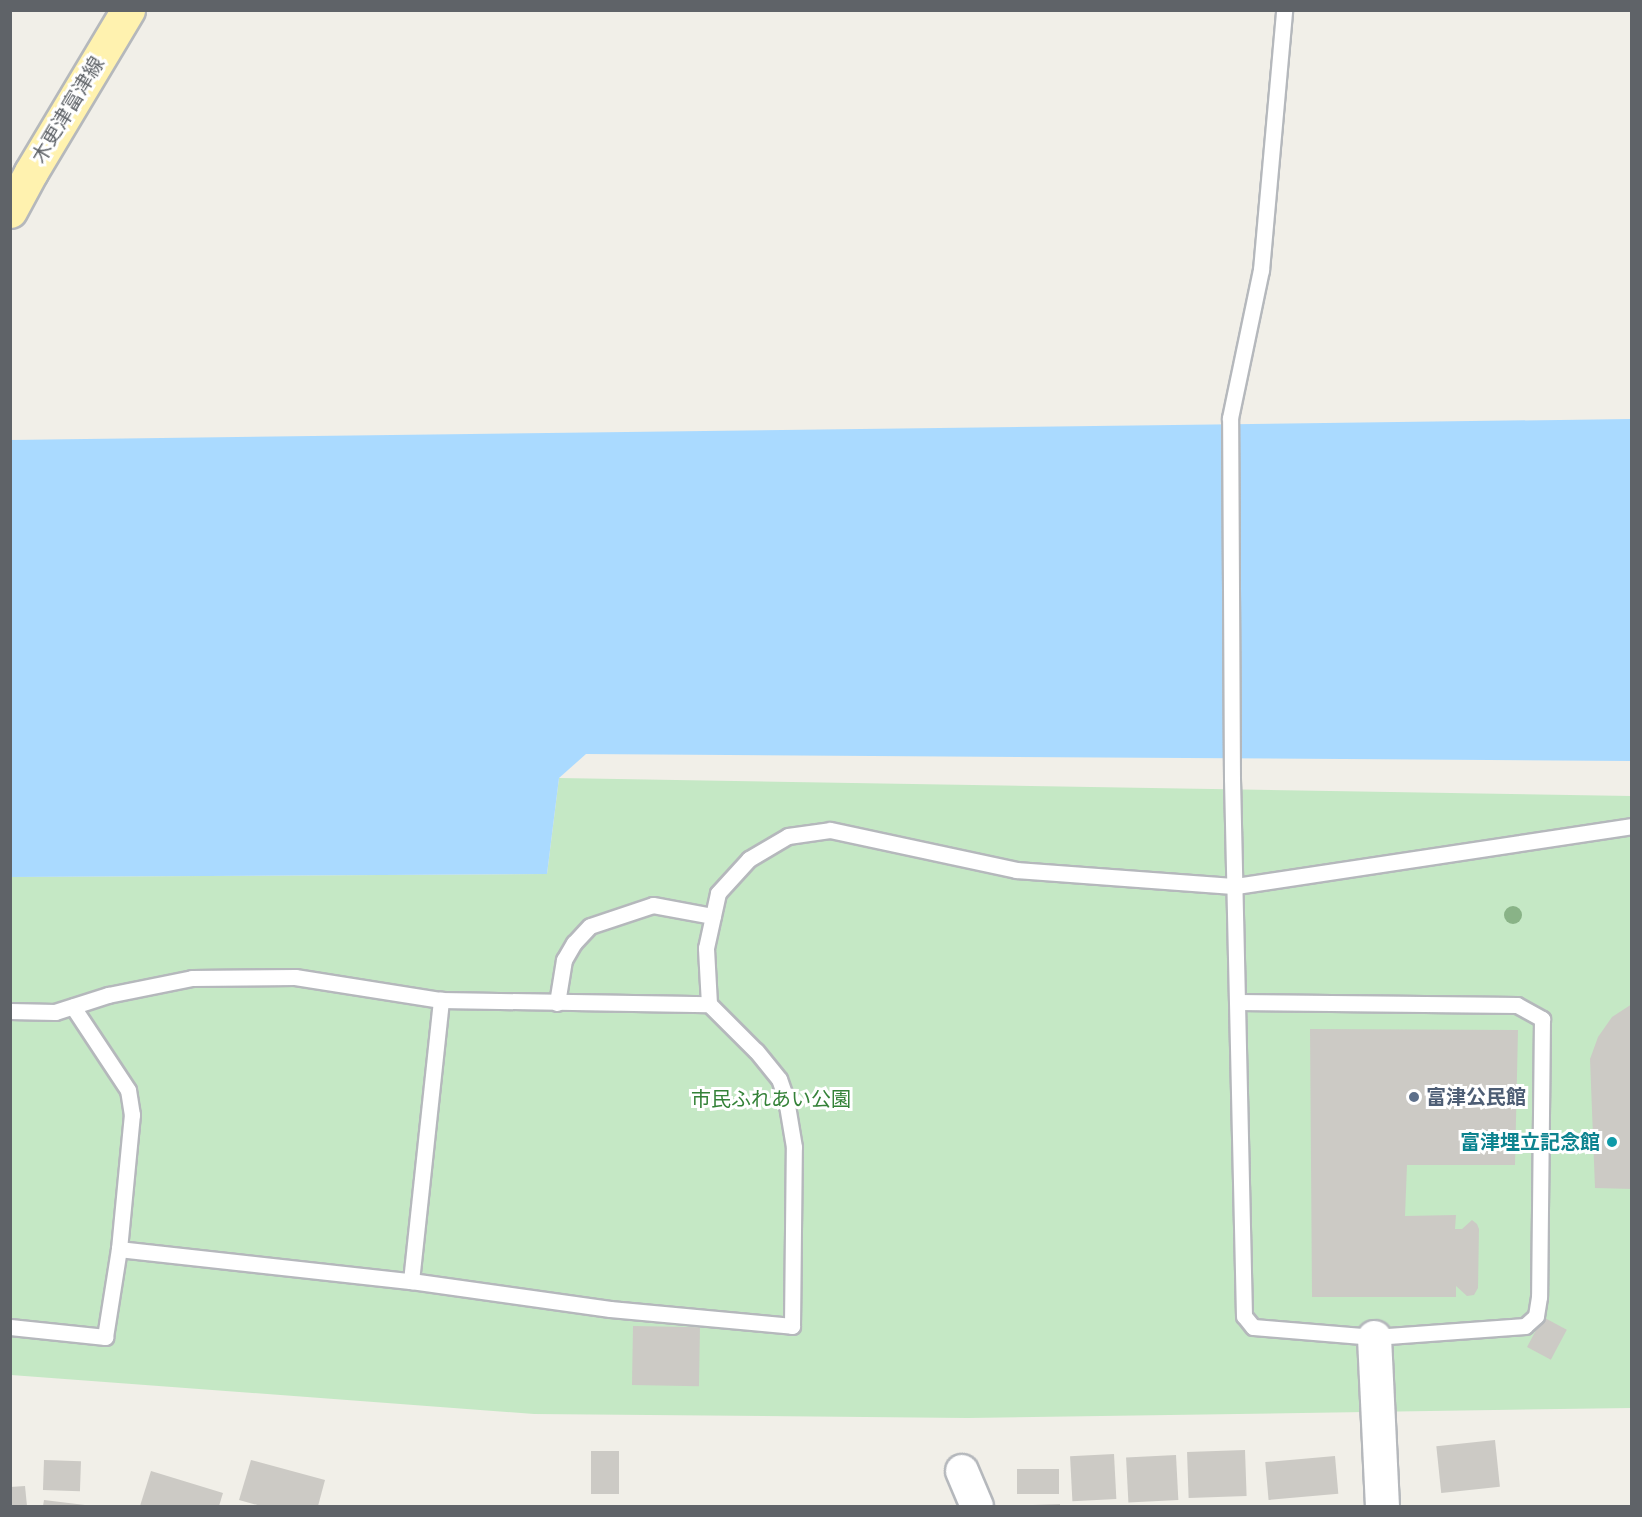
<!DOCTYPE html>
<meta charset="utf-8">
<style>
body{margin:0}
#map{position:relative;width:1642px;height:1517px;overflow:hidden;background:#f1efe8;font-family:Roboto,"Noto Sans JP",sans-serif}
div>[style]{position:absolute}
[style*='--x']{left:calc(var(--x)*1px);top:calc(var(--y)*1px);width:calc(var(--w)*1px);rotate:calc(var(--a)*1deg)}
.green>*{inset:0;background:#c5e8c5}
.water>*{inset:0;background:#aadaff}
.building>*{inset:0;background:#cccac5;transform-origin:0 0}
.roads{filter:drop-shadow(2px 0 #b5b8bc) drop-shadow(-2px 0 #b5b8bc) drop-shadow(0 2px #b5b8bc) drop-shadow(0 -2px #b5b8bc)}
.lane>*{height:15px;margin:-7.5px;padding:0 7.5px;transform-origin:7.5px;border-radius:7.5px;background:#fff}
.street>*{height:32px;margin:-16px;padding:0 16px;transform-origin:16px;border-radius:16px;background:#fff}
.secondary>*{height:33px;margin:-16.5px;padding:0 16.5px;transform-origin:16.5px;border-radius:16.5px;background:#fff}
.primary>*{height:33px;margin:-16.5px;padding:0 16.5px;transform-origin:16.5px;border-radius:16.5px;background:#fff2af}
.trees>*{width:18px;height:18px;margin:-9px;border-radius:50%;background:#89b387}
.dots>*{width:16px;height:16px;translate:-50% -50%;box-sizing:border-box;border:3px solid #fff;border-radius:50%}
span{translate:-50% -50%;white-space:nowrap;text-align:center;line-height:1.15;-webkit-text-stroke:6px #fff;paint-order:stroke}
.street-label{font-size:20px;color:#5f6368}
.service-label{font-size:20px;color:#4e5e75;font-weight:700}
.left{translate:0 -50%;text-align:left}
.park-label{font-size:20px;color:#348238}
.culture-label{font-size:20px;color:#0d838f;font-weight:700}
.right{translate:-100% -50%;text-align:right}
.frame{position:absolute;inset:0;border:12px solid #5f6368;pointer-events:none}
</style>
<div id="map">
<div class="green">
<div style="clip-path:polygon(559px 778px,1631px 796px,1631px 1408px,968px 1418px,534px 1414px,11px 1375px,10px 877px,547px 874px)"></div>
</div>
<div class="water">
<div style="clip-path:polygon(1631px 419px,1631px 761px,586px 754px,559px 778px,547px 874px,11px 877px,10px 440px)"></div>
</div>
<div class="building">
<div style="clip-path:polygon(1632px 1004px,1632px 1189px,1595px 1188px,1590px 1059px,1598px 1037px,1612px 1017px)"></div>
<div style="clip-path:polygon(1310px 1029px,1518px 1030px,1515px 1165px,1407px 1165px,1405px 1216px,1456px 1215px,1455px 1229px,1462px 1229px,1472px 1220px,1477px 1224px,1479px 1229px,1478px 1288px,1474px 1295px,1467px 1296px,1456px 1286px,1456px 1297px,1312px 1297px)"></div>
<div style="left:1543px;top:1317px;width:27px;height:34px;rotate:28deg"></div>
<div style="left:633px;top:1326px;width:67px;height:59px;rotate:1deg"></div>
<div style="left:1495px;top:1440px;width:47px;height:59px;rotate:84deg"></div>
<div style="left:1245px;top:1450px;width:46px;height:58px;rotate:88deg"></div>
<div style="left:591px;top:1451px;width:28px;height:43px"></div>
<div style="left:1114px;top:1454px;width:45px;height:44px;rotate:87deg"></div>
<div style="left:1176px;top:1455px;width:45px;height:50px;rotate:87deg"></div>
<div style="left:1335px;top:1456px;width:38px;height:70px;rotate:85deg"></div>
<div style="left:44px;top:1460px;width:37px;height:30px;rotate:2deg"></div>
<div style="clip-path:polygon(251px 1460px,325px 1480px,318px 1506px,261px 1506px,239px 1500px)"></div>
<div style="left:1017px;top:1469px;width:42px;height:25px"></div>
<div style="clip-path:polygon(151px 1471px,223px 1493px,219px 1506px,140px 1506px)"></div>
<div style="clip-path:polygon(25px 1486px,27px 1506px,10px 1506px,10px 1487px)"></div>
<div style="clip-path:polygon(44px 1500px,85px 1505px,85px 1506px,43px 1506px)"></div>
<div style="clip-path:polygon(1060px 1504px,1060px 1506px,1033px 1506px,1033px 1505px)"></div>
</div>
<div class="roads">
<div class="lane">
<div style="--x:1238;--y:1002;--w:279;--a:0.6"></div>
<div style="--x:1517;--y:1005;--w:29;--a:29"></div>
<div style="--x:1542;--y:1019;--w:278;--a:90.6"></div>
<div style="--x:1539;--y:1297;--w:19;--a:99"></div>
<div style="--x:1536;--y:1316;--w:15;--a:138"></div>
<div style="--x:1525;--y:1326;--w:151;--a:175.8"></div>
<div style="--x:1374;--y:1337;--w:121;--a:-175.3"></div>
<div style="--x:1253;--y:1327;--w:14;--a:-129"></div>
<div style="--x:1244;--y:1316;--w:537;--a:-91.28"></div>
<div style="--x:1232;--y:779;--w:361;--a:-90.3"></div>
<div style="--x:1230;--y:418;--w:151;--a:-78.2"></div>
<div style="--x:1261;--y:270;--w:261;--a:-84.9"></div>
<div style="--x:557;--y:1003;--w:44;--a:-80.8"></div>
<div style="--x:564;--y:960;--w:20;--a:-60"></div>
<div style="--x:574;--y:943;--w:23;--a:-47"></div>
<div style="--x:590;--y:926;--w:66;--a:-18.4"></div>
<div style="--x:653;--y:905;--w:61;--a:10.4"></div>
<div style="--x:10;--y:1011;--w:45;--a:1.3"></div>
<div style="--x:55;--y:1012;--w:56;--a:-17.8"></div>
<div style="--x:108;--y:995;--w:86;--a:-11.4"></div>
<div style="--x:192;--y:978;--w:103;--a:-0.6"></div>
<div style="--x:295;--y:977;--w:148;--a:9"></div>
<div style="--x:441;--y:1000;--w:268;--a:0.9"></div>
<div style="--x:119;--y:1249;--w:294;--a:6.3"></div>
<div style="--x:411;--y:1281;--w:201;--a:8"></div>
<div style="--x:610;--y:1309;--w:183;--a:5.3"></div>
<div style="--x:792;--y:1326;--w:179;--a:-89.4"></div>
<div style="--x:794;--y:1147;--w:49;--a:-99.5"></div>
<div style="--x:786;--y:1099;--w:21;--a:-109"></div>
<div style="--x:779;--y:1079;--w:36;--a:-129"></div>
<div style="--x:756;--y:1051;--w:66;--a:-135"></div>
<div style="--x:709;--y:1004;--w:56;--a:-93.1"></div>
<div style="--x:706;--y:948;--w:56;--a:-77.7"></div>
<div style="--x:718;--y:893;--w:46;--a:-47.6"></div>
<div style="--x:749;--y:859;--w:45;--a:-30.5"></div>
<div style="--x:788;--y:836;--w:42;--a:-8.1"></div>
<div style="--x:830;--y:830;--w:190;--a:12.1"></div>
<div style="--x:1016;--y:870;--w:221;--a:4.2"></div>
<div style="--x:1236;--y:886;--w:401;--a:-8.6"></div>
<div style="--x:411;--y:1281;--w:283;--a:-83.9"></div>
<div style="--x:10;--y:1327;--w:96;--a:6"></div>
<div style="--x:105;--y:1337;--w:89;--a:-81"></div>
<div style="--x:119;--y:1249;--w:135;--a:-84.5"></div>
<div style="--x:132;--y:1115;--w:25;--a:-99"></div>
<div style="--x:128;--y:1090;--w:100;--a:-123.5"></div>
</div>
<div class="street">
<div style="--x:962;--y:1471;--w:38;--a:67"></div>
</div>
<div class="secondary">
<div style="--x:1374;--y:1337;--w:169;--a:87.3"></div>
</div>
<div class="primary">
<div style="--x:10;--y:211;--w:44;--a:-61.7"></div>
<div style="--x:31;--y:172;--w:189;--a:-59.1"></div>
</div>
</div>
<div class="trees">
<div style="left:1513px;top:915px"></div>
</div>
<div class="dots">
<div style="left:1414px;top:1097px;background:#5c6f8a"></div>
<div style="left:1612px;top:1142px;background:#0f9aa8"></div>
</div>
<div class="street-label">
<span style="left:68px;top:110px;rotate:-59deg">木更津富津線</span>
</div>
<div class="service-label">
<span class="left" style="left:1426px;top:1097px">富津公民館</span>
</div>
<div class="park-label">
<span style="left:771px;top:1099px">市民ふれあい公園</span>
</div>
<div class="culture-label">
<span class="right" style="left:1600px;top:1142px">富津埋立記念館</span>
</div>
<div class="frame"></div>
</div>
